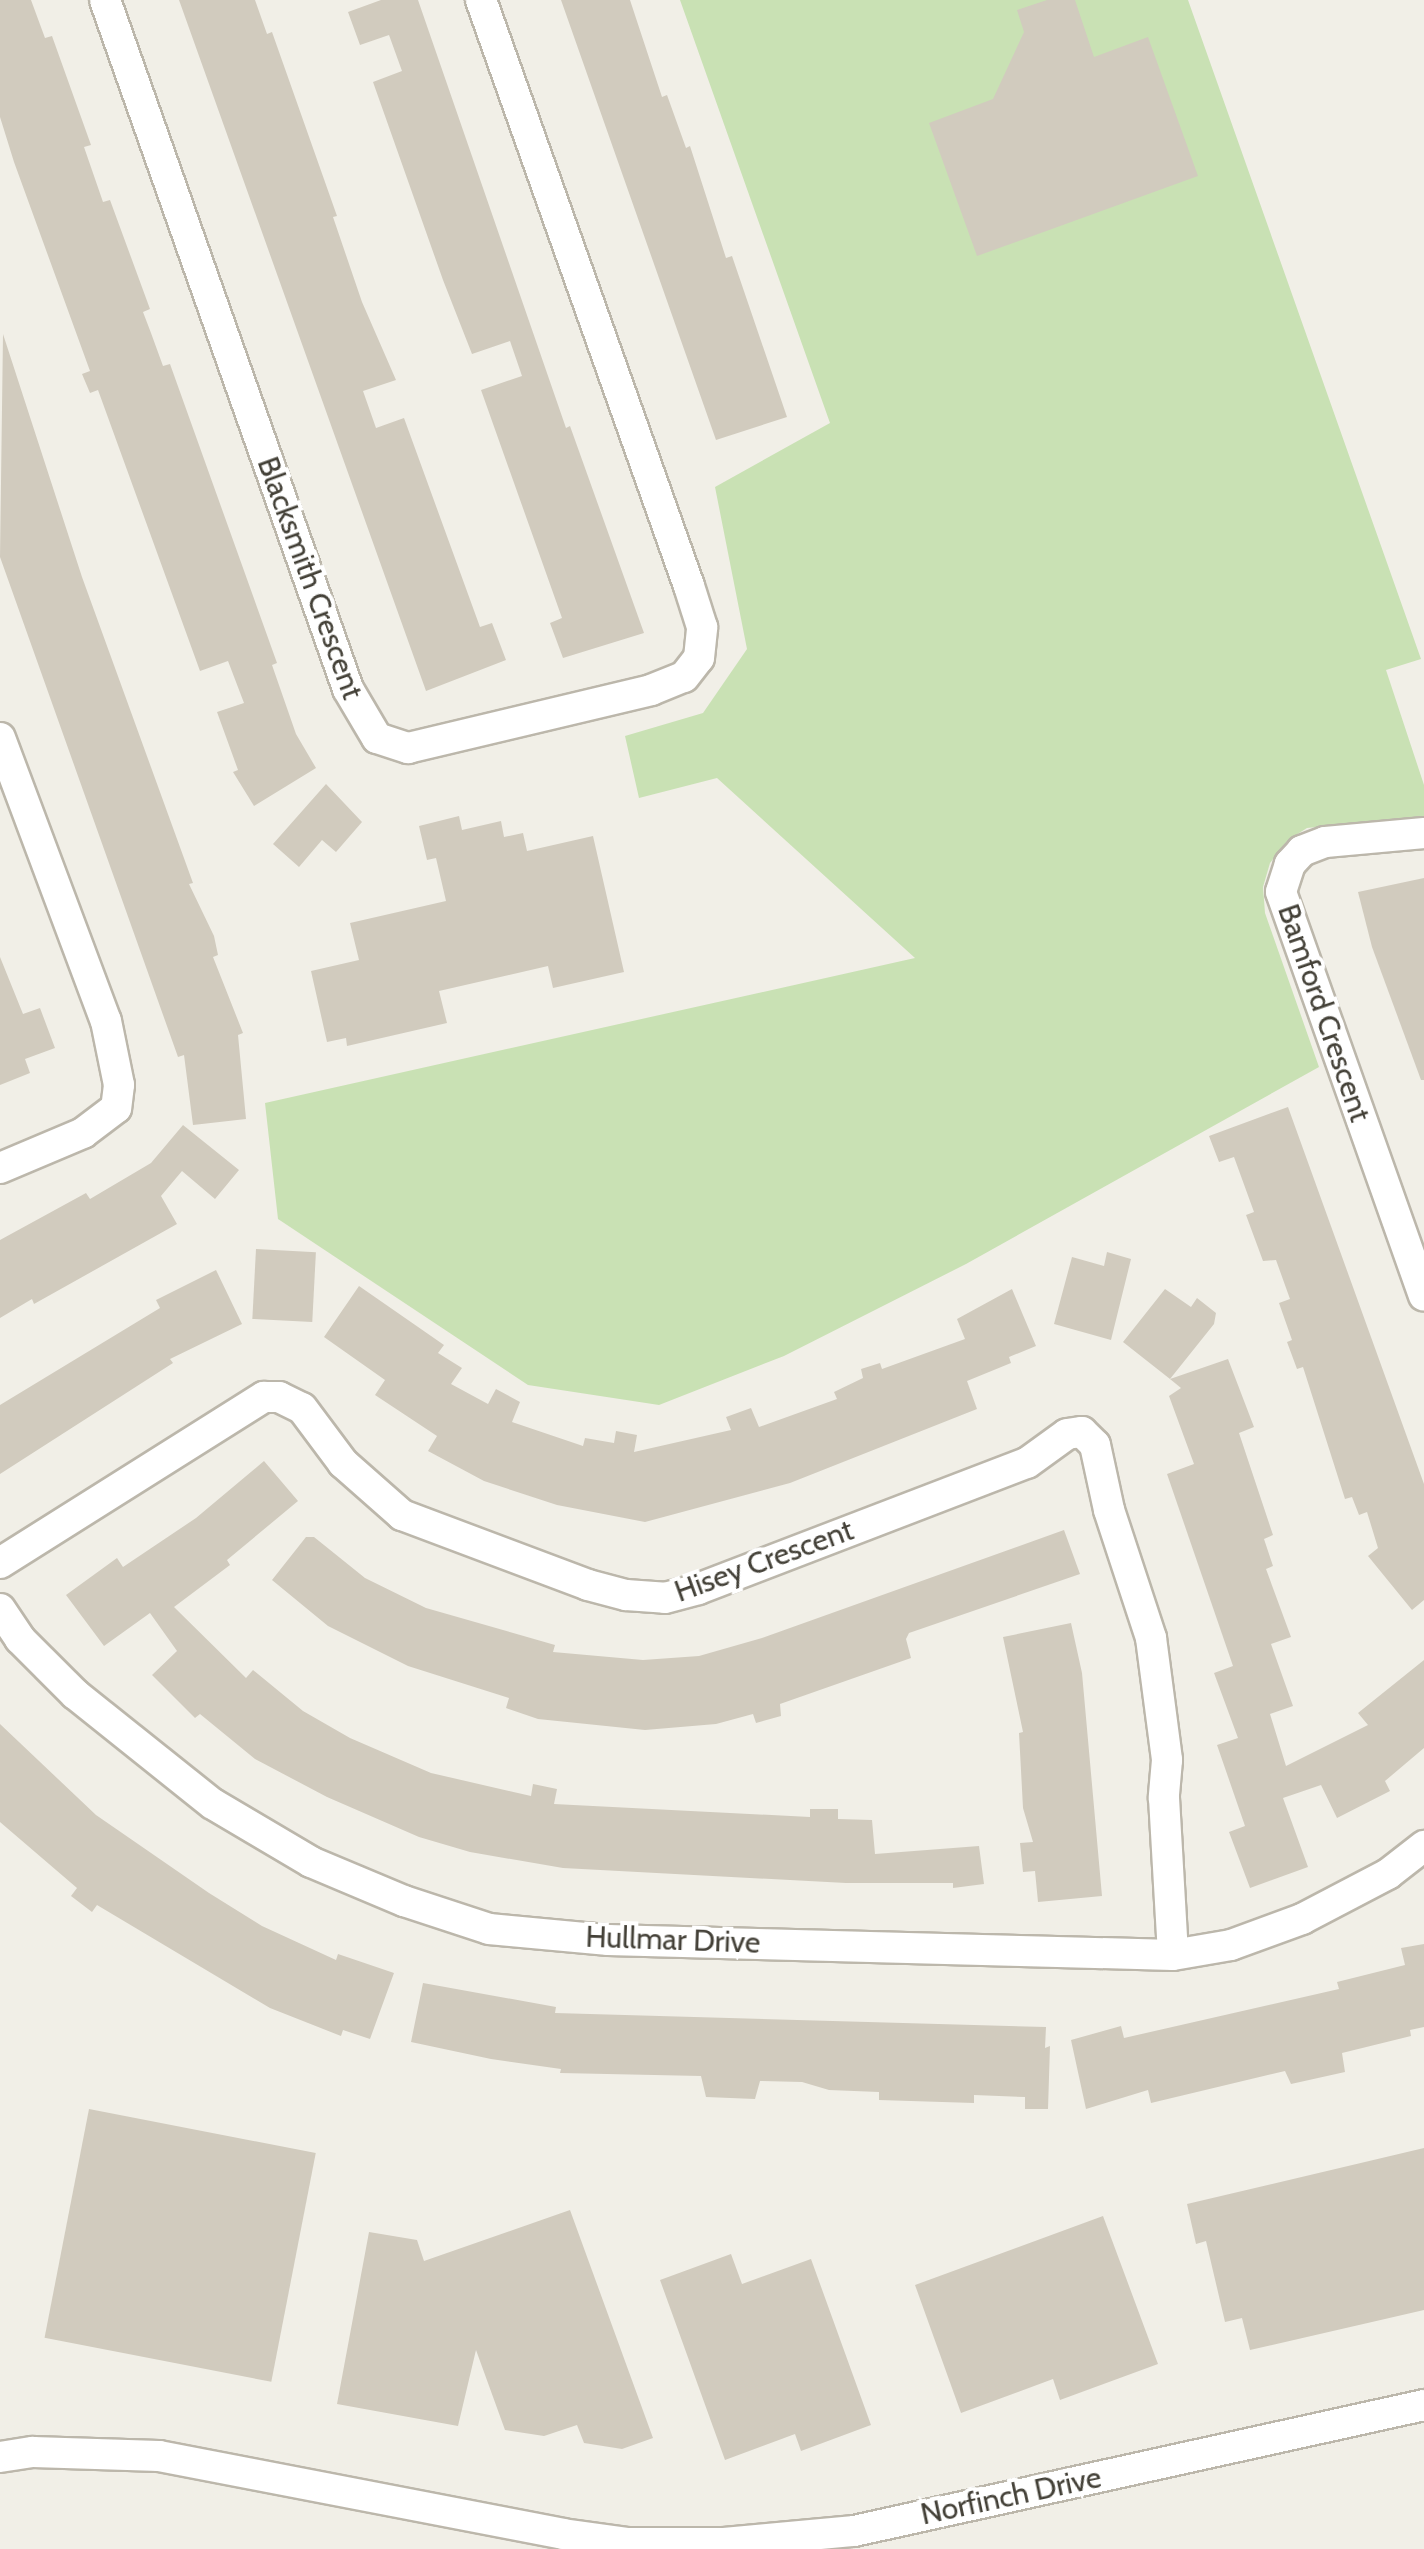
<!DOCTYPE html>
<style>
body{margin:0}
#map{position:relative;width:1424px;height:2549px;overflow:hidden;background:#f1efe7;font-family:Cabin,sans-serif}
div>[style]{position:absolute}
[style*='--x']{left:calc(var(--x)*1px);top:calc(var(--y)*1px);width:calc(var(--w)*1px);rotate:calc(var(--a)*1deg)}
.green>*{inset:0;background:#c9e1b4}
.building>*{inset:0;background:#d1cbbe;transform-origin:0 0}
.roads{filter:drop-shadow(2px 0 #bcb7ab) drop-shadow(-2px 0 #bcb7ab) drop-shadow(0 2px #bcb7ab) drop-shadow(0 -2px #bcb7ab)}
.minor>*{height:30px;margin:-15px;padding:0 15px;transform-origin:15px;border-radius:15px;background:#fff}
span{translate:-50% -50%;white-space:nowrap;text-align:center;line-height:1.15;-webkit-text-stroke:8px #fff;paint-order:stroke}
.street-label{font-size:30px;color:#434037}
</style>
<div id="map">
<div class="green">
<div style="clip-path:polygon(680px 0,1188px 0,1421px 659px,1386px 670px,1424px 785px,1424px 816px,1307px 828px,1288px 840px,1270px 863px,1263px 887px,1265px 913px,1319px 1067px,966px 1264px,784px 1356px,659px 1405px,528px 1385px,278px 1219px,265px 1103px,915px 958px,717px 778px,639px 798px,625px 736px,703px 713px,747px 649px,715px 487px,830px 423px)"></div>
</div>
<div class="building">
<div style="clip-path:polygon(0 0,31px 0,45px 38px,52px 36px,91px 145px,84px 147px,103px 202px,110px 200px,150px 309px,143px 312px,151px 333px,163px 366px,170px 364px,277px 663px,272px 665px,296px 734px,316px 768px,254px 806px,233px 772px,238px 770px,217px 712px,244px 703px,228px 661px,200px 671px,98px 390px,90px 393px,82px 374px,90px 371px,14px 162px,0 117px)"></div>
<div style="clip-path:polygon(179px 0,255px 0,267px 34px,272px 32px,337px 216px,333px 217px,362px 302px,396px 380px,363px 391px,376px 428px,404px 418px,480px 627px,492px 623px,506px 660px,426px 691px)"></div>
<div style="clip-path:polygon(381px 0,418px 0,566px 428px,570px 426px,644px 633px,563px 658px,550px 623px,562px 618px,481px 390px,522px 376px,510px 341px,472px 354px,443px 280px,373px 82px,402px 71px,389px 35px,360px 45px,348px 12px)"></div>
<div style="clip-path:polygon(561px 0,630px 0,662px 97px,667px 95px,686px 148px,690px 146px,726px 258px,732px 256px,787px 417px,716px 440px)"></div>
<div style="clip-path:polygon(1047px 0,1075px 0,1094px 57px,1148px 37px,1198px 176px,977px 256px,929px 123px,993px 99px,1024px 32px,1017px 10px)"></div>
<div style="clip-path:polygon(3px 334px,82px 577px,193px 883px,189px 884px,214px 936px,218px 955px,213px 957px,243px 1033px,238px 1035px,246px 1119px,193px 1125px,184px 1055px,178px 1057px,0 557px)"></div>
<div style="clip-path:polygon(326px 784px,362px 822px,336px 852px,322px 840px,299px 867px,273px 844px)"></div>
<div style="clip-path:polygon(459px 816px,462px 830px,501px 821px,504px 837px,523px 833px,527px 851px,593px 836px,624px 972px,553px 988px,548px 966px,439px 991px,447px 1023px,347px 1046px,346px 1038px,327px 1042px,311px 971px,359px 960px,350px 923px,446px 901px,436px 858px,427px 860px,419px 826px)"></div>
<div style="clip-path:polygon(1424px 878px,1424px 1080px,1421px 1080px,1372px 947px,1358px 892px)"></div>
<div style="clip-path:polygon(0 957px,23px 1014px,40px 1008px,55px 1048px,25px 1059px,30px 1073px,0 1085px)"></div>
<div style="clip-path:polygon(1288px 1107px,1424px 1484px,1424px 1600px,1412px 1610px,1368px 1556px,1378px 1548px,1367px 1512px,1359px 1515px,1352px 1497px,1345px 1499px,1303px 1367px,1297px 1369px,1287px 1342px,1292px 1340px,1279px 1303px,1290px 1299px,1276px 1260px,1263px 1261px,1246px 1215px,1254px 1212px,1234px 1157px,1219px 1162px,1209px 1136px)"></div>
<div style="clip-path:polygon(183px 1125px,239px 1170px,215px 1199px,182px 1171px,161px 1196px,177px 1224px,34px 1304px,32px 1299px,0 1318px,0 1240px,86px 1193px,90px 1199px,151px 1163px)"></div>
<div style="left:256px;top:1249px;width:60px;height:70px;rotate:3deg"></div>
<div style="clip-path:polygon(1107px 1252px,1131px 1259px,1111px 1340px,1054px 1324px,1072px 1257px,1104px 1266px)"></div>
<div style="clip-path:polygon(216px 1270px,242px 1324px,170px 1359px,173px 1363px,0 1474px,0 1405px,160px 1308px,156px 1300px)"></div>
<div style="clip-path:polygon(359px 1286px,444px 1345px,438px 1353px,462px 1368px,451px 1384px,488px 1404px,496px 1389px,520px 1402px,512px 1422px,583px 1446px,585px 1438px,614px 1443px,616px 1431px,637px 1435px,634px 1452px,731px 1430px,726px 1417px,751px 1408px,759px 1427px,837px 1399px,834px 1392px,863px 1378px,861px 1369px,880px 1363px,882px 1369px,965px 1339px,957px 1319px,1012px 1289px,1036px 1346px,1009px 1357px,1011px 1363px,967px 1381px,977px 1409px,790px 1483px,645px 1522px,557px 1505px,484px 1481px,428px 1451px,437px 1436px,375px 1395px,385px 1380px,324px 1337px)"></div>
<div style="clip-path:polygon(1165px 1289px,1191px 1307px,1197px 1298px,1216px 1313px,1214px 1324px,1170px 1379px,1123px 1342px)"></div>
<div style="clip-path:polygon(1228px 1359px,1254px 1427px,1239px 1433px,1273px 1535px,1264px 1539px,1273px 1566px,1266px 1569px,1291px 1637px,1271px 1644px,1293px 1706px,1270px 1714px,1286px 1766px,1368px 1725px,1358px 1713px,1424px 1660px,1424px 1748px,1385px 1781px,1390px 1791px,1337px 1818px,1321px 1785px,1283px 1798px,1308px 1867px,1250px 1888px,1229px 1832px,1245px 1826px,1217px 1745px,1238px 1738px,1214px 1673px,1233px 1666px,1167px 1474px,1194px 1464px,1169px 1396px,1181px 1388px,1170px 1379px)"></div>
<div style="clip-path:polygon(264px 1461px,298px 1501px,227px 1560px,230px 1565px,174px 1607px,246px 1678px,253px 1670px,303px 1711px,350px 1738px,431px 1773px,531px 1796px,533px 1784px,557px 1789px,554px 1804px,810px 1817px,810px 1809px,838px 1809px,838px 1819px,872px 1820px,875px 1854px,979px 1846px,984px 1884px,953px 1888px,953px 1883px,846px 1883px,563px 1868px,470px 1852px,419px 1837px,327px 1797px,255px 1759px,200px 1714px,195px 1718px,152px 1675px,177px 1651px,150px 1613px,104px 1646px,66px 1595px,117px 1558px,123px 1567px,196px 1518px)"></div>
<div style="clip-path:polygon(1064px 1530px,1080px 1574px,909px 1633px,906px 1639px,911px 1658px,780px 1704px,781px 1716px,756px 1723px,753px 1714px,716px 1724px,645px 1730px,538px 1719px,506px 1708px,509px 1698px,408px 1666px,328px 1626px,272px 1580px,306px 1537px,314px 1537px,365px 1578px,426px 1608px,555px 1645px,553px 1652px,643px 1660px,699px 1656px,762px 1638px)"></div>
<div style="clip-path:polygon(1071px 1623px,1082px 1673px,1102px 1896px,1038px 1902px,1035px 1871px,1023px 1872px,1020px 1843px,1033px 1842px,1023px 1808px,1019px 1733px,1023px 1732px,1003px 1637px)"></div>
<div style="clip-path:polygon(0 1724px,96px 1815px,209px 1893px,262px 1926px,336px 1960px,338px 1954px,394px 1973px,370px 2039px,343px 2030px,341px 2036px,270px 2008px,97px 1905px,92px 1912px,71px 1896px,77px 1888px,0 1822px)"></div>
<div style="clip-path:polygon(1424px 1944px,1424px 2027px,1410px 2030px,1411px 2036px,1342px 2053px,1345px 2072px,1291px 2084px,1285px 2071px,1151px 2103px,1148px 2090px,1086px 2109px,1071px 2040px,1121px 2026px,1124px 2038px,1339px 1989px,1337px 1982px,1405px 1965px,1401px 1948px)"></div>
<div style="clip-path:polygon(423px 1983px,556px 2007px,555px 2013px,1046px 2027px,1045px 2048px,1050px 2046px,1048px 2109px,1025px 2109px,1025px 2097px,974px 2095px,974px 2103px,879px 2100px,879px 2092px,829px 2090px,802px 2082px,760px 2081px,755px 2099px,706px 2097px,701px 2076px,560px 2073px,561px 2069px,491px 2059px,411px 2042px)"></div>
<div style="left:89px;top:2109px;width:231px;height:233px;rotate:11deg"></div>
<div style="clip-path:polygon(1424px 2148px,1424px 2310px,1250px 2350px,1242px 2318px,1225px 2322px,1206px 2241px,1196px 2244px,1187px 2204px)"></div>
<div style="clip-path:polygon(570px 2210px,653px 2438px,622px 2449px,584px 2443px,577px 2425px,544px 2436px,505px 2430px,476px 2350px,458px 2426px,337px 2404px,369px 2232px,417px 2240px,424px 2261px)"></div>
<div style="clip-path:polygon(1103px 2216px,1158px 2364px,1060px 2400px,1053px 2379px,961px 2413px,915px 2285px)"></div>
<div style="clip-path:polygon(731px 2254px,742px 2284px,811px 2259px,871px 2425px,801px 2451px,795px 2434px,725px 2460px,660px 2280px)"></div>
</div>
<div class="roads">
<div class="minor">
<div style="--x:105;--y:0;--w:731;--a:70.57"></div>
<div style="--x:348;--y:689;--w:57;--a:59.4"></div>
<div style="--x:377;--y:738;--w:33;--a:18"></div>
<div style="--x:408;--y:748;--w:250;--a:-13.4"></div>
<div style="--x:651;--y:690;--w:35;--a:-22"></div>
<div style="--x:684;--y:677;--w:24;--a:-52"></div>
<div style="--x:699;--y:658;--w:31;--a:-84"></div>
<div style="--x:702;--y:627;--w:43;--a:-107.6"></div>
<div style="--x:689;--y:586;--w:622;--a:-109.54"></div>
<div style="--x:0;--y:738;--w:302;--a:69.5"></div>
<div style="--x:106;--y:1021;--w:65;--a:78.5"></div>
<div style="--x:119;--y:1085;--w:23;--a:97"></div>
<div style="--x:116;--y:1108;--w:41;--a:142.9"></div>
<div style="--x:83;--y:1133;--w:90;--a:157.1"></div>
<div style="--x:1424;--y:833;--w:99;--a:174.8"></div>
<div style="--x:1325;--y:842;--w:25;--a:159"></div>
<div style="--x:1302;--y:851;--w:18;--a:133"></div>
<div style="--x:1290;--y:864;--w:29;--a:108"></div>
<div style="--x:1281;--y:892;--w:428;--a:70.5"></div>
<div style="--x:0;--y:1563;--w:312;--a:-32.2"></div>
<div style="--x:264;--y:1397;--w:15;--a:0"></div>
<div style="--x:279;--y:1397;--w:25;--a:26"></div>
<div style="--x:302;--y:1408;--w:69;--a:53.3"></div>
<div style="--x:343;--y:1463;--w:79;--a:41.4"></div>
<div style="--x:402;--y:1515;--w:199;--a:20.6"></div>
<div style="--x:588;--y:1585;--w:39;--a:15"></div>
<div style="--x:626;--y:1595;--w:39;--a:4"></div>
<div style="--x:665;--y:1598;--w:34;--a:-15"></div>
<div style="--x:698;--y:1589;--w:352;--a:-21"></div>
<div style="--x:1027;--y:1463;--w:49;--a:-35.9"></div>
<div style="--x:1067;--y:1434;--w:15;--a:-8"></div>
<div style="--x:1082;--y:1432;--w:18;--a:45"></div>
<div style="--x:1095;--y:1445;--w:66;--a:77.8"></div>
<div style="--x:1109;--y:1510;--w:135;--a:71.8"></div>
<div style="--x:1151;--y:1638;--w:123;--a:82.5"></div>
<div style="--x:1167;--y:1760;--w:38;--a:95"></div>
<div style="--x:1164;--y:1798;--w:157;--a:86.7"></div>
<div style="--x:0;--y:1609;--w:36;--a:56"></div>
<div style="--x:20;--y:1639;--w:78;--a:45"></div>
<div style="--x:75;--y:1694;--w:176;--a:38.6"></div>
<div style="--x:213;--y:1804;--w:114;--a:30.6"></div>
<div style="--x:311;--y:1862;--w:101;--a:22.8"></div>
<div style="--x:404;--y:1901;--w:89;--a:18.2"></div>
<div style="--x:489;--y:1929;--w:120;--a:5.3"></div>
<div style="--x:608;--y:1940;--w:565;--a:1.52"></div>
<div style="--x:1173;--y:1955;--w:59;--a:-9.8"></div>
<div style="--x:1231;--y:1945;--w:76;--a:-20.1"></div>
<div style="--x:1302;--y:1919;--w:97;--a:-27.6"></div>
<div style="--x:1388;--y:1874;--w:46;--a:-37.9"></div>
<div style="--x:0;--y:2457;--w:33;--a:-9"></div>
<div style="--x:33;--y:2452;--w:126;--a:1.8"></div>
<div style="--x:159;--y:2456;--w:411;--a:10.9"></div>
<div style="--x:563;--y:2534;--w:66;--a:7.9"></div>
<div style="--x:628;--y:2543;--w:96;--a:0"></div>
<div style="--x:724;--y:2543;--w:131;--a:-5.3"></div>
<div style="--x:854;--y:2531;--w:584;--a:-12.46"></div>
</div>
</div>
<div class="street-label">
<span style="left:310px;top:578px;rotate:70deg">Blacksmith Crescent</span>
<span style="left:1324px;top:1013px;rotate:71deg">Bamford Crescent</span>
<span style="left:764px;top:1561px;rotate:-20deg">Hisey Crescent</span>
<span style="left:673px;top:1940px;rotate:2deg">Hullmar Drive</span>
<span style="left:1011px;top:2496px;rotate:-12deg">Norfinch Drive</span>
</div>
</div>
